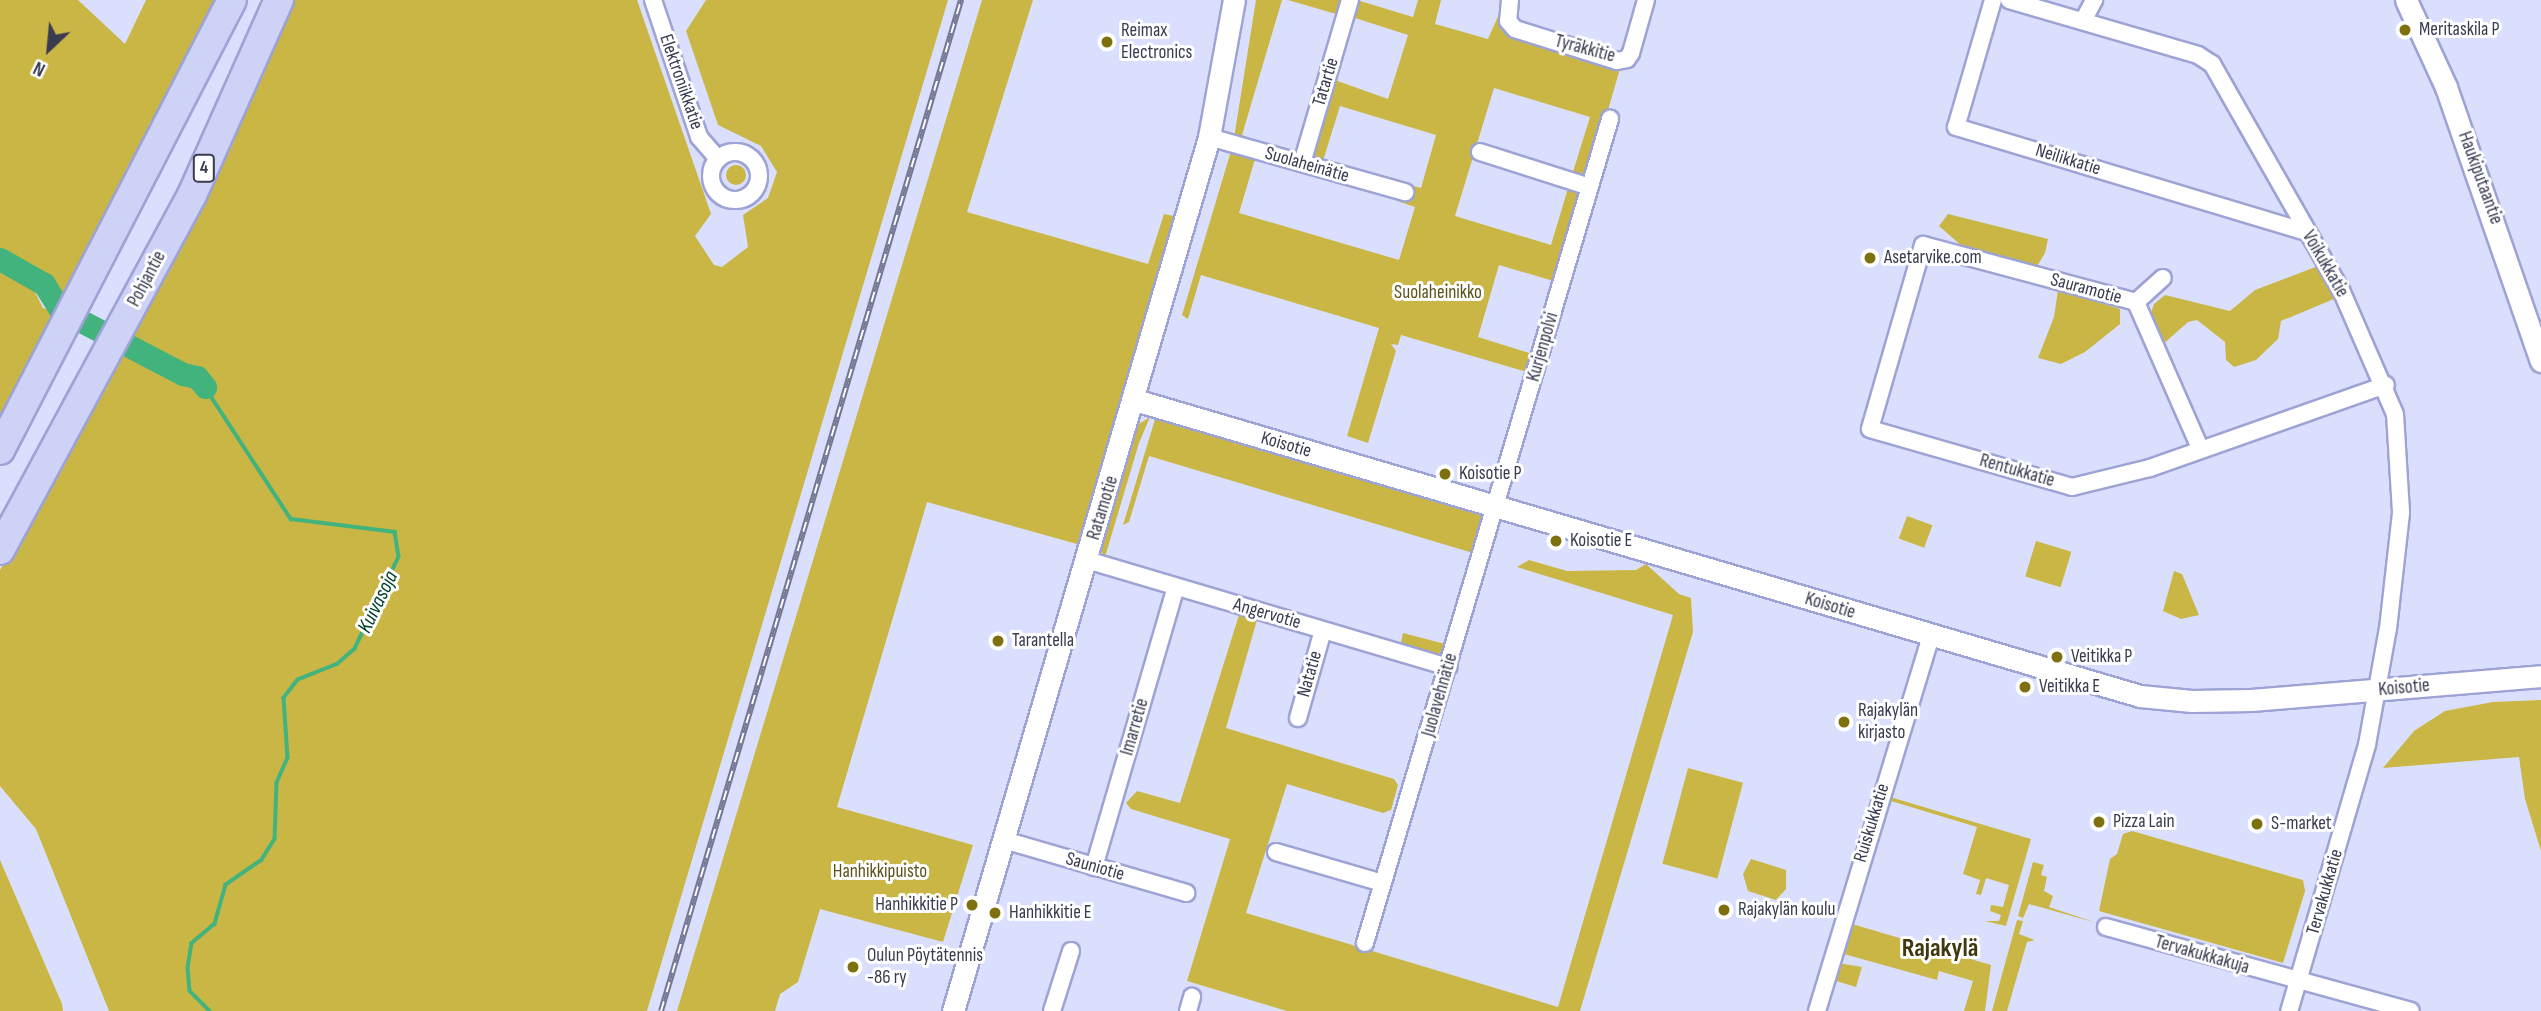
<!DOCTYPE html>
<meta charset="utf-8">
<style>
body{margin:0}
#map{position:relative;width:2541px;height:1011px;overflow:hidden;background:#dbdffe;font-family:"Sofia Sans Condensed",sans-serif}
div>[style]{position:absolute}
[style*='--x']{left:calc(var(--x)*1px);top:calc(var(--y)*1px);width:calc(var(--w)*1px);rotate:calc(var(--a)*1deg)}
.green>*{inset:0;background:#c9b644;transform-origin:0 0}
.round{border-radius:50%}
.stream>*{height:3.5px;margin:-1.75px;padding:0 1.75px;transform-origin:1.75px;border-radius:1.75px;background:#43b37e}
.river>*{height:23px;margin:-11.5px;padding:0 11.5px;transform-origin:11.5px;border-radius:11.5px;background:#43b37e}
.roads{filter:drop-shadow(2px 0 #9da3d4) drop-shadow(-2px 0 #9da3d4) drop-shadow(0 2px #9da3d4) drop-shadow(0 -2px #9da3d4)}
.street>*{height:16px;margin:-8px;padding:0 8px;transform-origin:8px;border-radius:8px;background:#fff}
.street>.ring{margin:-8px;padding:0;box-sizing:content-box;background:none;border:16px solid #fff;border-radius:50%}
.secondary>*{height:21px;margin:-10.5px;padding:0 10.5px;transform-origin:10.5px;border-radius:10.5px;background:#fff}
.highway>*{height:28px;margin:-14px;padding:0 14px;transform-origin:14px;border-radius:14px;background:#cdd2f6}
.rail>*{height:6px;margin-top:-3px;transform-origin:0;background:repeating-linear-gradient(90deg,#fff 0 10px,#747790 0 20px);box-sizing:border-box;border-block:2px solid #747790}
.dots>*{width:19px;height:19px;translate:-50% -50%;box-sizing:border-box;border:4px solid #fff;border-radius:50%}
span{translate:-50% -50%;white-space:nowrap;text-align:center;line-height:1.15;-webkit-text-stroke:6px #fff;paint-order:stroke}
.shield-label span{padding:2px 5px;background:#fff;border:2px solid;border-radius:5px;-webkit-text-stroke-width:0}
.shield-label{font-size:18px;color:#393b50;font-weight:700}
.poi-label{font-size:19px;color:#393b50}
.left{translate:0 -50%;text-align:left}
.right{translate:-100% -50%;text-align:right}
.street-label{font-size:19px;color:#393b50}
.park-label{font-size:19px;color:#5d531a}
.water-label{font-size:21px;color:#004228;font-style:italic}
.district-label{font-size:26px;color:#40380e;font-weight:700}
.north{position:absolute;left:14px;top:14px;width:70px;height:70px;-webkit-text-stroke:5px #fff;paint-order:stroke;rotate:206deg;font-size:19px;font-weight:700;line-height:28px;text-align:center;color:#393b50}
.north::after{content:'';display:block;margin:auto;width:24px;height:32px;background:#393b50;clip-path:polygon(50% 0,100% 100%,50% 72%,0 100%)}
</style>
<div id="map">
<div class="green">
<div style="clip-path:polygon(0 0,78px 0,125px 44px,146px 0,216px 0,65px 303px,56px 298px,47px 282px,6px 255px,1px 264px,33px 288px,43px 308px,58px 313px,0 416px)"></div>
<div style="clip-path:polygon(295px 0,637px 0,711px 214px,695px 236px,714px 265px,722px 267px,748px 247px,743px 215px,768px 198px,777px 172px,761px 146px,718px 125px,686px 31px,706px 0,948px 0,647px 1011px,109px 1011px,36px 829px,0 786px,0 570px,213px 175px)"></div>
<div style="clip-path:polygon(982px 0,1033px 0,967px 212px,1148px 264px,1164px 214px,1178px 217px,1077px 544px,927px 502px,837px 807px,973px 845px,943px 942px,820px 909px,798px 982px,780px 994px,775px 1011px,677px 1011px)"></div>
<div style="clip-path:polygon(1256px 0,1282px 0,1242px 135px,1285px 152px,1234px 138px)"></div>
<div style="clip-path:polygon(1288px 0,1345px 0,1335px 33px,1331px 32px,1336px 14px)"></div>
<div style="clip-path:polygon(1418px 0,1441px 0,1435px 24px,1488px 39px,1499px 14px,1619px 67px,1619px 72px,1591px 169px,1578px 177px,1572px 175px,1590px 117px,1494px 88px,1455px 216px,1551px 245px,1569px 185px,1579px 192px,1582px 199px,1557px 282px,1499px 265px,1478px 337px,1536px 355px,1530px 373px,1401px 335px,1398px 345px,1391px 344px,1396px 351px,1368px 443px,1347px 436px,1379px 328px,1201px 275px,1188px 319px,1182px 315px,1231px 151px,1255px 159px,1239px 213px,1399px 260px,1415px 207px,1397px 201px,1398px 182px,1421px 188px,1436px 135px,1340px 106px,1322px 164px,1312px 154px,1332px 79px,1388px 99px,1408px 35px,1355px 18px,1360px 1px,1413px 17px)"></div>
<div class="round" style="left:726px;top:165px;width:20px;height:20px"></div>
<div style="clip-path:polygon(1948px 214px,2048px 239px,2045px 253px,2036px 268px,1964px 248px,1939px 226px)"></div>
<div style="clip-path:polygon(2318px 266px,2331px 280px,2334px 299px,2281px 321px,2278px 339px,2256px 360px,2234px 367px,2226px 360px,2225px 342px,2197px 320px,2188px 322px,2161px 346px,2149px 319px,2154px 304px,2165px 295px,2230px 311px,2255px 290px)"></div>
<div style="clip-path:polygon(2058px 290px,2120px 309px,2120px 324px,2085px 352px,2061px 364px,2038px 358px,2054px 317px)"></div>
<div style="clip-path:polygon(1156px 416px,1479px 510px,1484px 520px,1446px 651px,1433px 656px,1401px 642px,1403px 633px,1445px 644px,1473px 553px,1149px 456px,1129px 522px,1123px 525px)"></div>
<div style="clip-path:polygon(1150px 417px,1139px 443px,1105px 557px,1099px 549px,1134px 427px)"></div>
<div style="left:1907px;top:516px;width:27px;height:24px;rotate:20deg"></div>
<div style="left:2036px;top:541px;width:37px;height:37px;rotate:17deg"></div>
<div style="clip-path:polygon(1529px 560px,1567px 571px,1636px 570px,1646px 564px,1679px 594px,1691px 598px,1693px 632px,1580px 1011px,1287px 1011px,1187px 981px,1230px 839px,1131px 809px,1126px 803px,1137px 791px,1180px 803px,1239px 615px,1257px 620px,1226px 728px,1394px 779px,1398px 785px,1391px 810px,1383px 813px,1287px 784px,1246px 913px,1558px 1007px,1673px 615px,1517px 567px)"></div>
<div style="clip-path:polygon(2174px 571px,2182px 574px,2199px 615px,2181px 619px,2163px 611px)"></div>
<div style="clip-path:polygon(2541px 700px,2541px 851px,2525px 799px,2519px 757px,2383px 768px,2414px 731px,2445px 711px,2493px 702px)"></div>
<div style="left:1688px;top:768px;width:57px;height:99px;rotate:15deg"></div>
<div style="clip-path:polygon(1890px 797px,2031px 839px,2006px 926px,1985px 921px,1999px 921px,2001px 915px,1990px 911px,1991px 905px,2003px 907px,2009px 885px,1986px 878px,1981px 895px,1976px 894px,1980px 880px,1963px 874px,1977px 827px,1891px 801px,1885px 807px)"></div>
<div style="clip-path:polygon(2132px 831px,2303px 880px,2305px 891px,2283px 963px,2099px 911px,2110px 859px,2117px 854px,2123px 834px)"></div>
<div style="clip-path:polygon(1751px 859px,1786px 870px,1786px 889px,1776px 900px,1748px 891px,1743px 874px)"></div>
<div style="clip-path:polygon(0 860px,62px 1004px,63px 1011px,0 1011px)"></div>
<div style="clip-path:polygon(2033px 862px,2044px 865px,2041px 875px,2047px 877px,2044px 891px,2053px 896px,2049px 907px,2097px 923px,2029px 904px,2023px 918px,2018px 916px)"></div>
<div style="clip-path:polygon(2017px 920px,2023px 921px,2019px 934px,2035px 940px,2027px 942px,2007px 1011px,1992px 1011px)"></div>
<div style="clip-path:polygon(1852px 924px,1991px 965px,1985px 1011px,1964px 1011px,1973px 981px,1939px 971px,1937px 980px,1844px 954px)"></div>
<div style="clip-path:polygon(1838px 963px,1862px 967px,1856px 987px,1833px 980px)"></div>
</div>
<div class="stream">
<div style="--x:205;--y:387;--w:158;--a:56.9"></div>
<div style="--x:291;--y:519;--w:105;--a:7.1"></div>
<div style="--x:395;--y:532;--w:25;--a:81"></div>
<div style="--x:399;--y:557;--w:102;--a:115.6"></div>
<div style="--x:355;--y:649;--w:23;--a:139"></div>
<div style="--x:338;--y:664;--w:43;--a:158.2"></div>
<div style="--x:298;--y:680;--w:23;--a:128"></div>
<div style="--x:284;--y:698;--w:60;--a:86.2"></div>
<div style="--x:288;--y:758;--w:27;--a:114"></div>
<div style="--x:277;--y:783;--w:56;--a:92"></div>
<div style="--x:275;--y:839;--w:25;--a:122"></div>
<div style="--x:262;--y:860;--w:44;--a:145.2"></div>
<div style="--x:226;--y:885;--w:41;--a:105.8"></div>
<div style="--x:215;--y:924;--w:30;--a:140"></div>
<div style="--x:192;--y:943;--w:25;--a:99"></div>
<div style="--x:188;--y:968;--w:23;--a:85"></div>
<div style="--x:190;--y:991;--w:28;--a:45"></div>
</div>
<div class="river">
<div style="--x:0;--y:259;--w:51;--a:29.6"></div>
<div style="--x:44;--y:284;--w:31;--a:58"></div>
<div style="--x:60;--y:310;--w:139;--a:27.5"></div>
<div style="--x:183;--y:374;--w:14;--a:12"></div>
<div style="--x:197;--y:377;--w:13;--a:51"></div>
</div>
<div class="roads">
<div class="street">
<div style="--x:653;--y:0;--w:145;--a:71.4"></div>
<div style="--x:699;--y:137;--w:29;--a:49"></div>
<div style="--x:1510;--y:0;--w:21;--a:95"></div>
<div style="--x:1508;--y:21;--w:11;--a:49"></div>
<div style="--x:1515;--y:29;--w:107;--a:17.4"></div>
<div style="--x:1617;--y:61;--w:10;--a:-11"></div>
<div style="--x:1627;--y:59;--w:7;--a:-56"></div>
<div style="--x:1631;--y:53;--w:55;--a:-74.2"></div>
<div style="--x:1993;--y:0;--w:132;--a:106.2"></div>
<div style="--x:1956;--y:127;--w:365;--a:16.7"></div>
<div style="--x:2009;--y:0;--w:197;--a:16.2"></div>
<div style="--x:2198;--y:55;--w:17;--a:33"></div>
<div style="--x:2212;--y:64;--w:260;--a:60.3"></div>
<div style="--x:2341;--y:290;--w:135;--a:66.5"></div>
<div style="--x:2395;--y:414;--w:99;--a:86.5"></div>
<div style="--x:2401;--y:513;--w:116;--a:96.4"></div>
<div style="--x:2388;--y:628;--w:119;--a:100.2"></div>
<div style="--x:2367;--y:745;--w:277;--a:106.3"></div>
<div style="--x:2083;--y:21;--w:24;--a:-62"></div>
<div style="--x:1209;--y:137;--w:204;--a:15.7"></div>
<div style="--x:1480;--y:152;--w:115;--a:17.7"></div>
<div class="ring" style="left:711px;top:152px;width:32px;height:32px"></div>
<div style="--x:1302;--y:163;--w:170;--a:-73.6"></div>
<div style="--x:2136;--y:302;--w:36;--a:-42"></div>
<div style="--x:2200;--y:448;--w:159;--a:-113.7"></div>
<div style="--x:2136;--y:302;--w:220;--a:-165"></div>
<div style="--x:1923;--y:245;--w:191;--a:106.1"></div>
<div style="--x:1870;--y:429;--w:210;--a:16"></div>
<div style="--x:2072;--y:487;--w:80;--a:-13.7"></div>
<div style="--x:2150;--y:468;--w:250;--a:-19.4"></div>
<div style="--x:1087;--y:560;--w:377;--a:16.5"></div>
<div style="--x:1298;--y:718;--w:91;--a:-74.1"></div>
<div style="--x:1004;--y:840;--w:190;--a:16.2"></div>
<div style="--x:1276;--y:852;--w:111;--a:16.2"></div>
<div style="--x:1094;--y:867;--w:292;--a:-73.7"></div>
<div style="--x:2106;--y:927;--w:316;--a:15.4"></div>
<div style="--x:1365;--y:943;--w:860;--a:-73.44"></div>
<div style="--x:1052;--y:1011;--w:63;--a:-72.4"></div>
<div style="--x:1188;--y:1011;--w:15;--a:-74"></div>
<div style="--x:1817;--y:1011;--w:392;--a:-73.1"></div>
</div>
<div class="secondary">
<div style="--x:2406;--y:0;--w:96;--a:65.3"></div>
<div style="--x:2446;--y:87;--w:290;--a:70.9"></div>
<div style="--x:1135;--y:400;--w:1048;--a:16.41"></div>
<div style="--x:2140;--y:696;--w:52;--a:5.5"></div>
<div style="--x:2192;--y:701;--w:59;--a:-1"></div>
<div style="--x:2251;--y:700;--w:291;--a:-4.7"></div>
<div style="--x:953;--y:1011;--w:911;--a:-73.67"></div>
<div style="--x:1209;--y:137;--w:139;--a:-79.7"></div>
</div>
<div class="highway">
<div style="--x:0;--y:450;--w:506;--a:-62.73"></div>
<div style="--x:0;--y:550;--w:404;--a:-61.6"></div>
<div style="--x:192;--y:195;--w:214;--a:-66"></div>
</div>
</div>
<div class="rail">
<div style="--x:661;--y:1011;--w:1055;--a:-73.47"></div>
</div>
<div class="dots">
<div style="left:2405px;top:30px;background:#7f700f"></div>
<div style="left:1107px;top:42px;background:#7f700f"></div>
<div style="left:1870px;top:258px;background:#7f700f"></div>
<div style="left:1445px;top:474px;background:#7f700f"></div>
<div style="left:1556px;top:541px;background:#7f700f"></div>
<div style="left:998px;top:641px;background:#7f700f"></div>
<div style="left:2057px;top:657px;background:#7f700f"></div>
<div style="left:2025px;top:687px;background:#7f700f"></div>
<div style="left:1844px;top:722px;background:#7f700f"></div>
<div style="left:2099px;top:822px;background:#7f700f"></div>
<div style="left:2257px;top:824px;background:#7f700f"></div>
<div style="left:972px;top:905px;background:#7f700f"></div>
<div style="left:1724px;top:910px;background:#7f700f"></div>
<div style="left:995px;top:913px;background:#7f700f"></div>
<div style="left:853px;top:967px;background:#7f700f"></div>
</div>
<div class="shield-label">
<span style="left:204px;top:168px">4</span>
</div>
<div class="poi-label">
<span class="left" style="left:2419px;top:30px">Meritaskila P</span>
<span class="left" style="left:1121px;top:42px">Reimax<br>Electronics</span>
<span class="left" style="left:1884px;top:258px">Asetarvike.com</span>
<span class="left" style="left:1459px;top:474px">Koisotie P</span>
<span class="left" style="left:1570px;top:541px">Koisotie E</span>
<span class="left" style="left:1012px;top:641px">Tarantella</span>
<span class="left" style="left:2071px;top:657px">Veitikka P</span>
<span class="left" style="left:2039px;top:687px">Veitikka E</span>
<span class="left" style="left:1858px;top:722px">Rajakylän<br>kirjasto</span>
<span class="left" style="left:2113px;top:822px">Pizza Lain</span>
<span class="left" style="left:2271px;top:824px">S-market</span>
<span class="right" style="left:958px;top:905px">Hanhikkitie P</span>
<span class="left" style="left:1738px;top:910px">Rajakylän koulu</span>
<span class="left" style="left:1009px;top:913px">Hanhikkitie E</span>
<span class="left" style="left:867px;top:967px">Oulun Pöytätennis<br>-86 ry</span>
</div>
<div class="street-label">
<span style="left:1585px;top:49px;rotate:15deg">Tyräkkitie</span>
<span style="left:681px;top:82px;rotate:71deg">Elektroniikkatie</span>
<span style="left:1326px;top:82px;rotate:-73deg">Tatartie</span>
<span style="left:2068px;top:160px;rotate:17deg">Neilikkatie</span>
<span style="left:1307px;top:165px;rotate:16deg">Suolaheinätie</span>
<span style="left:2480px;top:178px;rotate:70deg">Haukiputaantie</span>
<span style="left:2325px;top:264px;rotate:60deg">Voikukkatie</span>
<span style="left:147px;top:279px;rotate:-62deg">Pohjantie</span>
<span style="left:2086px;top:289px;rotate:15deg">Sauramotie</span>
<span style="left:1543px;top:347px;rotate:-74deg">Kurjenpolvi</span>
<span style="left:1286px;top:445px;rotate:16deg">Koisotie</span>
<span style="left:2017px;top:471px;rotate:16deg">Rentukkatie</span>
<span style="left:1103px;top:508px;rotate:-73deg">Ratamotie</span>
<span style="left:1830px;top:606px;rotate:17deg">Koisotie</span>
<span style="left:1267px;top:614px;rotate:16deg">Angervotie</span>
<span style="left:1310px;top:674px;rotate:-74deg">Natatie</span>
<span style="left:2404px;top:688px;rotate:-5deg">Koisotie</span>
<span style="left:1440px;top:695px;rotate:-74deg">Juolavehnätie</span>
<span style="left:1135px;top:727px;rotate:-74deg">Imarretie</span>
<span style="left:1872px;top:823px;rotate:-73deg">Ruiskukkatie</span>
<span style="left:1095px;top:867px;rotate:16deg">Sauniotie</span>
<span style="left:2325px;top:892px;rotate:-74deg">Tervakukkatie</span>
<span style="left:2202px;top:955px;rotate:16deg">Tervakukkakuja</span>
</div>
<div class="park-label">
<span style="left:1438px;top:293px">Suolaheinikko</span>
<span style="left:880px;top:872px">Hanhikkipuisto</span>
</div>
<div class="water-label">
<span style="left:378px;top:602px;rotate:-64deg">Kuivasoja</span>
</div>
<div class="district-label">
<span style="left:1940px;top:949px">Rajakylä</span>
</div>
<div class="north">N</div>
</div>
